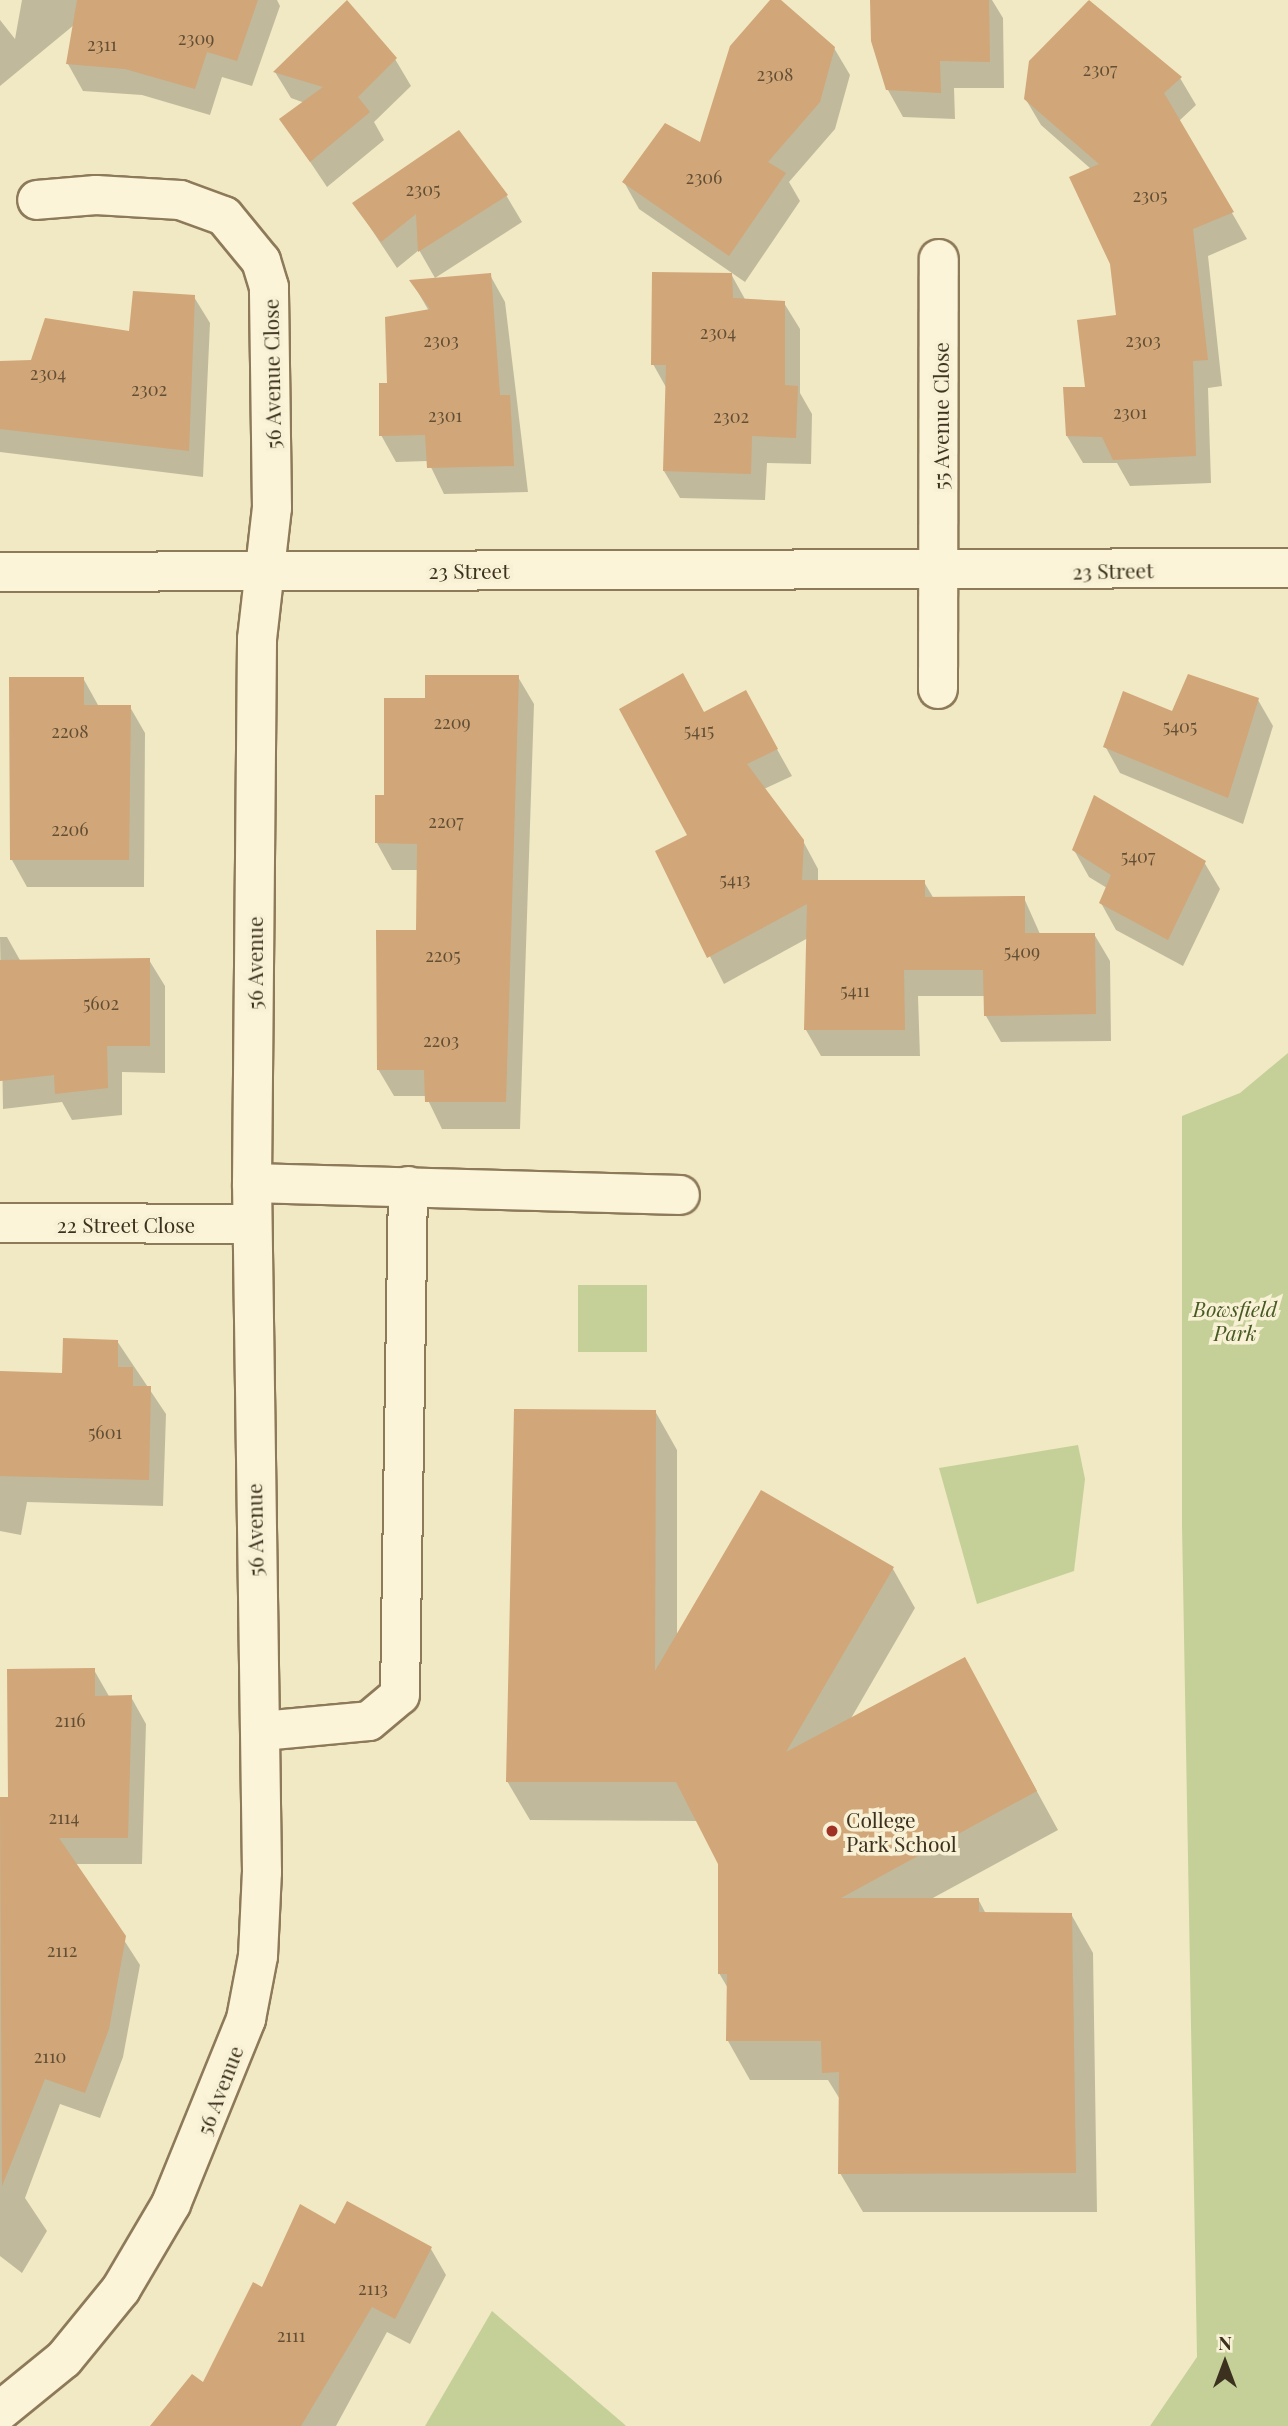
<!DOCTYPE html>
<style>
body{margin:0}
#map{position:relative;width:1288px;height:2426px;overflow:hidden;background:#f1e8c4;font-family:"Playfair Display",serif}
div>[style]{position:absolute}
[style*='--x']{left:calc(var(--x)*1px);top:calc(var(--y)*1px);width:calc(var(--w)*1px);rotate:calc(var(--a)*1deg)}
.green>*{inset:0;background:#c4d097;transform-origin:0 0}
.shadow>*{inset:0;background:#0003}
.building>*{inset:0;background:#d1a678}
.roads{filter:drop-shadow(2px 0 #8d7a59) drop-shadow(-2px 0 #8d7a59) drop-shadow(0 2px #8d7a59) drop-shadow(0 -2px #8d7a59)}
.minor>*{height:38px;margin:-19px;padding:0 19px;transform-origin:19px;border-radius:19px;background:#fbf4d8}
.dots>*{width:19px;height:19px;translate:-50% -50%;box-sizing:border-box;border:4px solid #f8f1d5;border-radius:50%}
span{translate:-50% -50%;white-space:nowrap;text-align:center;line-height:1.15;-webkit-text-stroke:7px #f8f1d5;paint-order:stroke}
.number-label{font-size:18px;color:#614e34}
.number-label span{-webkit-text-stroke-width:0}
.street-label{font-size:21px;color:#3c301e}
.park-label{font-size:21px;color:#475a23;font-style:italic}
.poi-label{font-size:21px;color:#3c301e}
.left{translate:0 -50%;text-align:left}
.north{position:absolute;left:1190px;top:2328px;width:70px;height:70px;-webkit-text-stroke:5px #f8f1d5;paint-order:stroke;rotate:0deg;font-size:19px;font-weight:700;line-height:28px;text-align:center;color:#3c301e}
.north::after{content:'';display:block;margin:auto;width:24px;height:32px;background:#3c301e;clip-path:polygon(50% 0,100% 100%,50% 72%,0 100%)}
</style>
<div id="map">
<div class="green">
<div style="clip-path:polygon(1288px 1053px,1288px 2426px,1150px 2426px,1197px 2357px,1182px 1525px,1182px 1116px,1240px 1093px)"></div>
<div style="left:578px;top:1285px;width:69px;height:67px"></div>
<div style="clip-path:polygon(1078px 1445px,1085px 1479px,1074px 1571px,977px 1604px,939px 1468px)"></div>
<div style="clip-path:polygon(492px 2311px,624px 2424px,626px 2426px,425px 2426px)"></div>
</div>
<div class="shadow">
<div style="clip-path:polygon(22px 0,277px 0,280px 6px,252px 86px,222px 77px,210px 115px,142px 95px,83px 91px,68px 64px,74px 25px,0 86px,0 20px,15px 39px)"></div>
<div style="clip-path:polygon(773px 0,834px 48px,850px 75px,835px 129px,789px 182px,800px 201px,745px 282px,639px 209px,624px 182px,701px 144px)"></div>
<div style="clip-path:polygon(871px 0,992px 0,1003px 18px,1004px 88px,954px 88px,955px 119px,903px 117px,888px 90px)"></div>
<div style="clip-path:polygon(1088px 1px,1180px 78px,1196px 105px,1179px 121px,1247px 239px,1208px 256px,1222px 386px,1208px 388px,1211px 483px,1130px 486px,1117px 463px,1083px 463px,1067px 436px,1118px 317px,1112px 264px,1091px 169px,1041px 125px,1025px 98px,1031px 62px)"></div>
<div style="clip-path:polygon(395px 59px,411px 86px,374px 122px,384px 140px,327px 187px,282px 120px,305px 103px,291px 98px,275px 72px)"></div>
<div style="clip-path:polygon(506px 195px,522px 222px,435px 278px,419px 250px,397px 268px,354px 203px)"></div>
<div style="clip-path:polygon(731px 274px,746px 301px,784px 303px,800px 329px,800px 393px,812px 414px,811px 464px,767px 463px,765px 500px,680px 498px,664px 471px,667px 389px,653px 364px)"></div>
<div style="clip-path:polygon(490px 275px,505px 302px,528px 492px,444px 494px,428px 461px,396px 462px,381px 435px,389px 385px,429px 311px,412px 282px)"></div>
<div style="clip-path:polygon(194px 297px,210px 323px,203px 477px,0 452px,0 363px,32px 361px,131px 333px)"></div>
<div style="clip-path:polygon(518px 677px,534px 704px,520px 1129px,442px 1129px,426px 1096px,394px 1096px,378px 1069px,418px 931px,419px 870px,392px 870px,377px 843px,386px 797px,427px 700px)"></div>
<div style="clip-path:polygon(10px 678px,83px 678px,98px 705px,130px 707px,145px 733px,144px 887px,27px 887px,12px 860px)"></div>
<div style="clip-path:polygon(1258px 700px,1273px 726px,1243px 824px,1120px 773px,1105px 746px,1173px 714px)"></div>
<div style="clip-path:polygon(704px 713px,760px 719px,792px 776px,764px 789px,803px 841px,818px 869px,818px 882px,924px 882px,934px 899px,1024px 898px,1040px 934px,1094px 934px,1110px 961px,1111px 1041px,1001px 1042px,986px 1016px,985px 996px,918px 996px,920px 1056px,821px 1056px,806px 1030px,808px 938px,724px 984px,657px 852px,689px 836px)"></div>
<div style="clip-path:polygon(1074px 850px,1204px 862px,1220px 889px,1183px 966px,1116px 930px,1101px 903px,1107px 888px,1089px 877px)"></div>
<div style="clip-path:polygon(0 937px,7px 937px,21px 962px,149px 960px,165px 986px,165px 1073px,122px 1072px,122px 1115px,72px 1120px,62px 1102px,3px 1109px)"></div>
<div style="clip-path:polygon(117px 1341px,166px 1414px,163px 1506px,27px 1502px,21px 1535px,0 1531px,0 1373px,64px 1375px)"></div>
<div style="clip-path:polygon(655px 1411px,677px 1450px,677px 1637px,893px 1569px,915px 1608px,850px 1720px,986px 1698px,1058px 1830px,931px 1899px,978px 1899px,986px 1914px,1071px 1914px,1093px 1953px,1097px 2212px,863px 2212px,840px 2173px,841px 2101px,828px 2080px,750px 2080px,728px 2041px,729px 1990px,719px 1973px,720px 1863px,698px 1821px,530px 1820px,507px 1781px)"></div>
<div style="clip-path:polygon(94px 1670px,110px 1698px,131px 1697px,146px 1724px,142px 1864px,75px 1864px,140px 1965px,123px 2057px,100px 2118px,60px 2104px,25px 2198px,47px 2231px,22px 2273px,0 2256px,0 1798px,10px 1798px)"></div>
<div style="clip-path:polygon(335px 2226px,431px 2249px,446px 2275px,410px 2344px,387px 2332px,336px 2426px,159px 2426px,203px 2385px,263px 2289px)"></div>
</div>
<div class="building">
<div style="clip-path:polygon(77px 0,258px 0,237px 61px,207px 52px,195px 89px,125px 69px,66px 64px)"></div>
<div style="clip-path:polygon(347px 0,397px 58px,358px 97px,370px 112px,310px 162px,279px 119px,323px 87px,273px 72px)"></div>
<div style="clip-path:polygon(770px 0,781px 0,835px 47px,820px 102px,768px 162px,786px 173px,729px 256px,622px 182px,665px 123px,700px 142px,730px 46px)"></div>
<div style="clip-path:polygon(870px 0,989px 0,990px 62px,940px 61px,941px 93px,886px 90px,871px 41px)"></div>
<div style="clip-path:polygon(1089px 0,1182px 77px,1164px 93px,1234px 212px,1193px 229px,1208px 360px,1193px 361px,1196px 456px,1113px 460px,1102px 437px,1066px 436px,1063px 387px,1085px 387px,1077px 320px,1116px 315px,1110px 264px,1069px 177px,1099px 164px,1024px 99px,1029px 61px)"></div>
<div style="clip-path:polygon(459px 130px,508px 195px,418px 252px,416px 214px,381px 242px,352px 203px)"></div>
<div style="clip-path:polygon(652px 272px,732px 273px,733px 298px,785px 301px,785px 385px,798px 386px,796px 438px,752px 436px,751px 474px,663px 471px,666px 365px,651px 365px)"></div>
<div style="clip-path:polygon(491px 273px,500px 395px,510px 395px,514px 466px,427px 468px,425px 435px,379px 436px,379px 383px,387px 383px,385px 317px,430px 309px,409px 280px)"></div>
<div style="clip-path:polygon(133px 291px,195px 295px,189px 451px,0 429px,0 361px,31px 360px,45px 318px,129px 331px)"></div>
<div style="clip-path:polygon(683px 673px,704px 712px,746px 690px,778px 749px,747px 764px,804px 840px,802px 880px,925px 880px,925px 897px,1025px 896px,1025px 933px,1095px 933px,1096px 1014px,984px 1016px,983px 970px,904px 970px,905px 1030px,804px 1030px,807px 904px,707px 958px,655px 851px,687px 835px,619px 709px)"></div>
<div style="clip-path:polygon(1188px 674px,1259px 698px,1228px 798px,1103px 747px,1123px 691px,1172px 711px)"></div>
<div style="clip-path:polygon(425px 675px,519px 675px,506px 1102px,425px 1102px,424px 1070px,377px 1070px,376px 930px,416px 930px,417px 844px,375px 843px,375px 795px,384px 795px,384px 698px,425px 698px)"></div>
<div style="clip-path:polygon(9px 677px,84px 677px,84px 705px,131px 705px,129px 860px,10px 860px)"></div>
<div style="clip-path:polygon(1094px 795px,1206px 861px,1168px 940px,1099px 903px,1111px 875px,1072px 850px)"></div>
<div style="clip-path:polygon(150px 958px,150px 1046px,107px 1046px,108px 1088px,55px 1094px,54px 1075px,0 1081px,0 960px)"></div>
<div style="clip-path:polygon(63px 1338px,118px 1340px,118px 1367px,133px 1367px,133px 1386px,151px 1386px,149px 1480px,0 1476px,0 1371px,62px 1373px)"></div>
<div style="clip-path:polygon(514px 1409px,656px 1410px,655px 1671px,761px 1490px,894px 1567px,786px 1752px,965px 1657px,1037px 1791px,841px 1898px,979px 1898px,979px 1912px,1072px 1913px,1076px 2173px,838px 2174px,839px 2072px,822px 2073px,821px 2041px,726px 2041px,727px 1974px,718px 1974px,718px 1864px,676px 1782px,506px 1782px)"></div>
<div style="clip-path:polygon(95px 1668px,95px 1696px,132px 1695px,128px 1838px,59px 1838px,126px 1936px,109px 2029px,85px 2093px,45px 2079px,2px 2186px,0 1797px,8px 1797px,7px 1669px)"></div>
<div style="clip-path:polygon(347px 2201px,432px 2247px,395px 2319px,372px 2307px,301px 2426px,150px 2426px,192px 2374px,203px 2382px,253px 2282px,262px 2287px,300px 2204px,335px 2224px)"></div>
</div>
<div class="roads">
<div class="minor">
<div style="--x:0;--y:572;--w:1288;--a:-0.18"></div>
<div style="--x:938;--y:689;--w:430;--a:-89.9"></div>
<div style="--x:252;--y:1183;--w:428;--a:1.6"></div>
<div style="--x:0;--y:1223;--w:252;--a:0.2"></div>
<div style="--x:262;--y:1731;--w:107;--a:-5.3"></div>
<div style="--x:369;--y:1721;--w:40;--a:-40"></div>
<div style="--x:400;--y:1695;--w:509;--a:-89.1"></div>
<div style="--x:0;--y:2411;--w:82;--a:-39.1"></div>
<div style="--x:64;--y:2359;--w:90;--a:-50.8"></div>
<div style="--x:121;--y:2289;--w:99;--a:-59.5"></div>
<div style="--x:171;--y:2204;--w:200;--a:-67.9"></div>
<div style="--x:246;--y:2019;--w:64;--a:-79.2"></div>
<div style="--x:258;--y:1956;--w:84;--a:-87.3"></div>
<div style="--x:262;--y:1872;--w:689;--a:-90.83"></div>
<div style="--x:252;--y:1183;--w:544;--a:-89.47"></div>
<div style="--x:257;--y:639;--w:132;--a:-83.5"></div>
<div style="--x:272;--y:508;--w:221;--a:-90.8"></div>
<div style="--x:269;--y:287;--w:27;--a:-107"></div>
<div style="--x:261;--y:261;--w:58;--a:-129.4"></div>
<div style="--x:224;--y:216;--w:47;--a:-160"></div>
<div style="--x:180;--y:200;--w:84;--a:-176.6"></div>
<div style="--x:96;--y:195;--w:59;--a:175.2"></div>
</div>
</div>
<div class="dots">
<div style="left:832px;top:1831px;background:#a03125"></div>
</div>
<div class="number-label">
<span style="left:196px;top:38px">2309</span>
<span style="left:102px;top:44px">2311</span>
<span style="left:1100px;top:69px">2307</span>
<span style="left:775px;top:74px">2308</span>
<span style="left:704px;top:177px">2306</span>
<span style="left:423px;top:189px">2305</span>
<span style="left:1150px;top:195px">2305</span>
<span style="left:718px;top:332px">2304</span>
<span style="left:441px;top:340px">2303</span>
<span style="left:1143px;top:340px">2303</span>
<span style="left:48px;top:373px">2304</span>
<span style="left:149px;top:389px">2302</span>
<span style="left:1130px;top:412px">2301</span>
<span style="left:445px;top:415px">2301</span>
<span style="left:731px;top:416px">2302</span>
<span style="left:452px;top:722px">2209</span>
<span style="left:1180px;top:726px">5405</span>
<span style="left:699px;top:730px">5415</span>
<span style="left:70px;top:731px">2208</span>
<span style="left:446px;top:821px">2207</span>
<span style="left:70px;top:829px">2206</span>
<span style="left:1138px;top:856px">5407</span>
<span style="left:735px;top:879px">5413</span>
<span style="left:1022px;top:951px">5409</span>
<span style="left:443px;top:955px">2205</span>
<span style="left:855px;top:990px">5411</span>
<span style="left:101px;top:1003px">5602</span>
<span style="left:441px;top:1040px">2203</span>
<span style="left:105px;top:1432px">5601</span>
<span style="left:70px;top:1720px">2116</span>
<span style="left:64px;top:1817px">2114</span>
<span style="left:62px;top:1950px">2112</span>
<span style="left:50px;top:2056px">2110</span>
<span style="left:373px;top:2288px">2113</span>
<span style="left:291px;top:2335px">2111</span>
</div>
<div class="street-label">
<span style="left:271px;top:374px;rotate:-91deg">56 Avenue Close</span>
<span style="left:940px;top:416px;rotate:-90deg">55 Avenue Close</span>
<span style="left:469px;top:570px">23 Street</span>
<span style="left:1113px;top:570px;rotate:-1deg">23 Street</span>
<span style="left:254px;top:963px;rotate:-90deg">56 Avenue</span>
<span style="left:126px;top:1224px">22 Street Close</span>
<span style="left:254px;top:1530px;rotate:-91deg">56 Avenue</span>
<span style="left:219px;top:2090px;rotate:-69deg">56 Avenue</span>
</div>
<div class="park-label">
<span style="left:1235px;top:1320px">Bowsfield<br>Park</span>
</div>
<div class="poi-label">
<span class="left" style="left:846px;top:1831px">College<br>Park School</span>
</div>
<div class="north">N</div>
</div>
